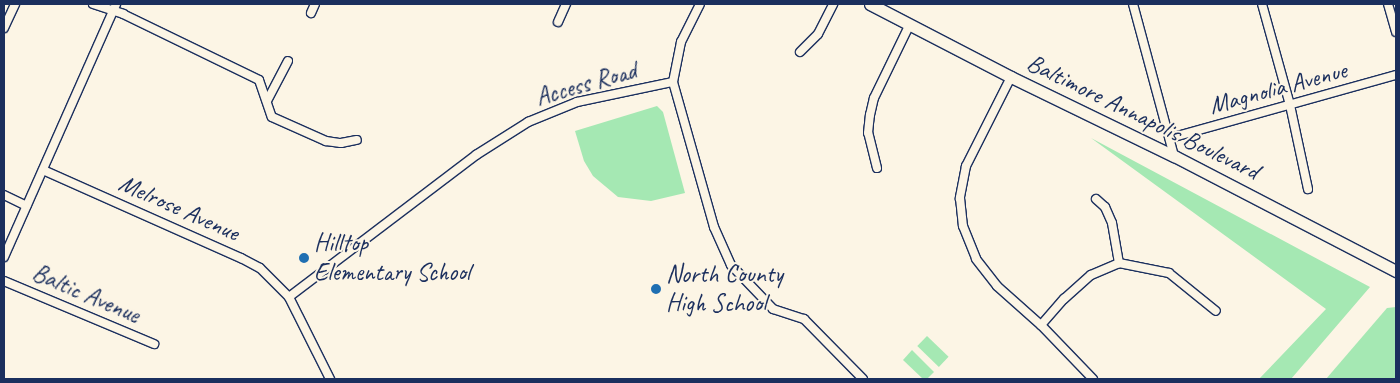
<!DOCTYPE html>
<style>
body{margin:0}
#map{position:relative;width:1400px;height:383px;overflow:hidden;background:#fcf5e5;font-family:Caveat,sans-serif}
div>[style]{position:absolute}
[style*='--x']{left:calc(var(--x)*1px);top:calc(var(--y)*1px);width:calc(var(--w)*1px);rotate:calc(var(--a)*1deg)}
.green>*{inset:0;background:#a5e8b3;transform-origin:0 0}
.roads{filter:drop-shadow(1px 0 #1b2f5e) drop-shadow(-1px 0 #1b2f5e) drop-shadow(0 1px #1b2f5e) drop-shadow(0 -1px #1b2f5e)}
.street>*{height:8px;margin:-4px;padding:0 4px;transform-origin:4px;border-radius:4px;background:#fcf5e5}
.secondary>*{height:11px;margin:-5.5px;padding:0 5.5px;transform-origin:5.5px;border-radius:5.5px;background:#fcf5e5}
.dots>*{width:14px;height:14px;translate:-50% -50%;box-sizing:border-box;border:2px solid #fcf5e5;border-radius:50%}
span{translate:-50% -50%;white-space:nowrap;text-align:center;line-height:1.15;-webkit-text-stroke:4px #fcf5e5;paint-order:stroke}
.street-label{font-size:25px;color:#1b2f5e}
.poi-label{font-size:25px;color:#1b2f5e}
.left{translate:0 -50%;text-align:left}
.frame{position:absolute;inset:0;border:5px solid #1b2f5e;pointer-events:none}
</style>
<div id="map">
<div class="green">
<div style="clip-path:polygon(657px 106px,663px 112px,685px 193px,651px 201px,618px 197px,593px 176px,584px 161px,575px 131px)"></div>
<div style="clip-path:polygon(1091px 138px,1370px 287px,1291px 379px,1259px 379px,1326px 309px)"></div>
<div style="clip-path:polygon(1396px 307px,1396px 379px,1326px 379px,1387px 308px)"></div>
<div style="left:927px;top:336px;width:30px;height:14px;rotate:44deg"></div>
<div style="clip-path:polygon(912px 350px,934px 372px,927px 379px,923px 379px,903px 360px)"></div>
</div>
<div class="roads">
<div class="street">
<div style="--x:93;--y:4;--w:32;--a:18"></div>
<div style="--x:123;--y:14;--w:151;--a:25.9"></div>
<div style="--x:259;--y:80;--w:39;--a:71"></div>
<div style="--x:272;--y:117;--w:59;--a:24"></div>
<div style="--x:326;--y:141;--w:15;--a:8"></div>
<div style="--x:341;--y:143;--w:16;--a:-11"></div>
<div style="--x:1133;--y:4;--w:157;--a:74.9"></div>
<div style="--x:1262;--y:4;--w:105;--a:74.5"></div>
<div style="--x:1290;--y:105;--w:86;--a:77.9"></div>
<div style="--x:1388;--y:4;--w:29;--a:74"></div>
<div style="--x:311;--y:13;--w:10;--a:-66"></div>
<div style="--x:558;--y:22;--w:20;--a:-66"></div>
<div style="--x:4;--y:28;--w:26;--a:-65"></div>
<div style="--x:800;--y:52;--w:25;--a:-45"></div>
<div style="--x:818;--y:34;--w:34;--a:-63"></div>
<div style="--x:1011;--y:77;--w:100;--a:116.8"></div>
<div style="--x:966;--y:166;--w:33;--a:101"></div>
<div style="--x:960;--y:198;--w:28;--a:84"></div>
<div style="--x:963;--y:226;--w:35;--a:68"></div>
<div style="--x:976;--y:259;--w:34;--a:52"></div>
<div style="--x:997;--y:286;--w:59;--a:41.6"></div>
<div style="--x:1041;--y:325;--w:75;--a:46.1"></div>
<div style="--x:673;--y:82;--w:41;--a:-78.7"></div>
<div style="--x:681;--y:42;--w:42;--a:-63.4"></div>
<div style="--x:267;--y:101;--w:45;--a:-62.3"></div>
<div style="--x:1170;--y:138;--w:235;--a:-15.6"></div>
<div style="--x:877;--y:168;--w:36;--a:-104"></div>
<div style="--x:868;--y:133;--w:18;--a:-84"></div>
<div style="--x:870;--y:115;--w:17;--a:-77"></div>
<div style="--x:874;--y:98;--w:82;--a:-64.1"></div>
<div style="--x:43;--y:170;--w:217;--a:24"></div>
<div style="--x:241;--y:258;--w:21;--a:28"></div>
<div style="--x:260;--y:268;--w:41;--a:45"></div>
<div style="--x:4;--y:195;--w:25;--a:26"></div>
<div style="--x:1096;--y:199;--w:12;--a:42"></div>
<div style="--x:1105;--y:207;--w:17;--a:66"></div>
<div style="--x:1112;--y:223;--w:41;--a:80.1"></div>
<div style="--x:4;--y:257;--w:277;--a:-66.1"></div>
<div style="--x:4;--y:281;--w:163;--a:22.8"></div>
<div style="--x:1041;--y:325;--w:35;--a:-49"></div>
<div style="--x:1064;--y:299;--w:36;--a:-42"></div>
<div style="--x:1091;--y:275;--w:30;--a:-23"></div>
<div style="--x:1119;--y:263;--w:51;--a:11.3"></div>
<div style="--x:1169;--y:273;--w:60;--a:39"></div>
<div style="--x:330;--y:379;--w:92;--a:-116.6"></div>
<div style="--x:289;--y:297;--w:235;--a:-37.2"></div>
<div style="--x:476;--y:155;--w:62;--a:-32.4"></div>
<div style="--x:528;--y:122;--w:53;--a:-22.2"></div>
<div style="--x:577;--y:102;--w:98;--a:-11.8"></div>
<div style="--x:673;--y:82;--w:151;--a:74.2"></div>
<div style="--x:714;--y:227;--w:42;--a:65.9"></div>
<div style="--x:731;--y:265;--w:61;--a:46.3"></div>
<div style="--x:773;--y:309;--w:33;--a:18"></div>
<div style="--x:804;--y:319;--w:84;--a:45.5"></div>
</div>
<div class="secondary">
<div style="--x:870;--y:4;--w:159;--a:27.4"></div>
<div style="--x:1011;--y:77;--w:181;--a:25.9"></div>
<div style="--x:1174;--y:156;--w:250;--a:27.4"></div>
</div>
</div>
<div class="dots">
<div style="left:304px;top:258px;background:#1f6fb2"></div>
<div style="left:656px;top:289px;background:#1f6fb2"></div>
</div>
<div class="street-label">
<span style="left:586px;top:84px;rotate:-16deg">Access Road</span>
<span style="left:1278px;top:88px;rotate:-15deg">Magnolia Avenue</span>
<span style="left:1143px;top:117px;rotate:26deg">Baltimore Annapolis Boulevard</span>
<span style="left:179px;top:208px;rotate:24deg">Melrose Avenue</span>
<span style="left:86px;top:294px;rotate:23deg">Baltic Avenue</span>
</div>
<div class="poi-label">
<span class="left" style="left:314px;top:258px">Hilltop<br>Elementary School</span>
<span class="left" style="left:666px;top:289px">North County<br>High School</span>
</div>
<div class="frame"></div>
</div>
